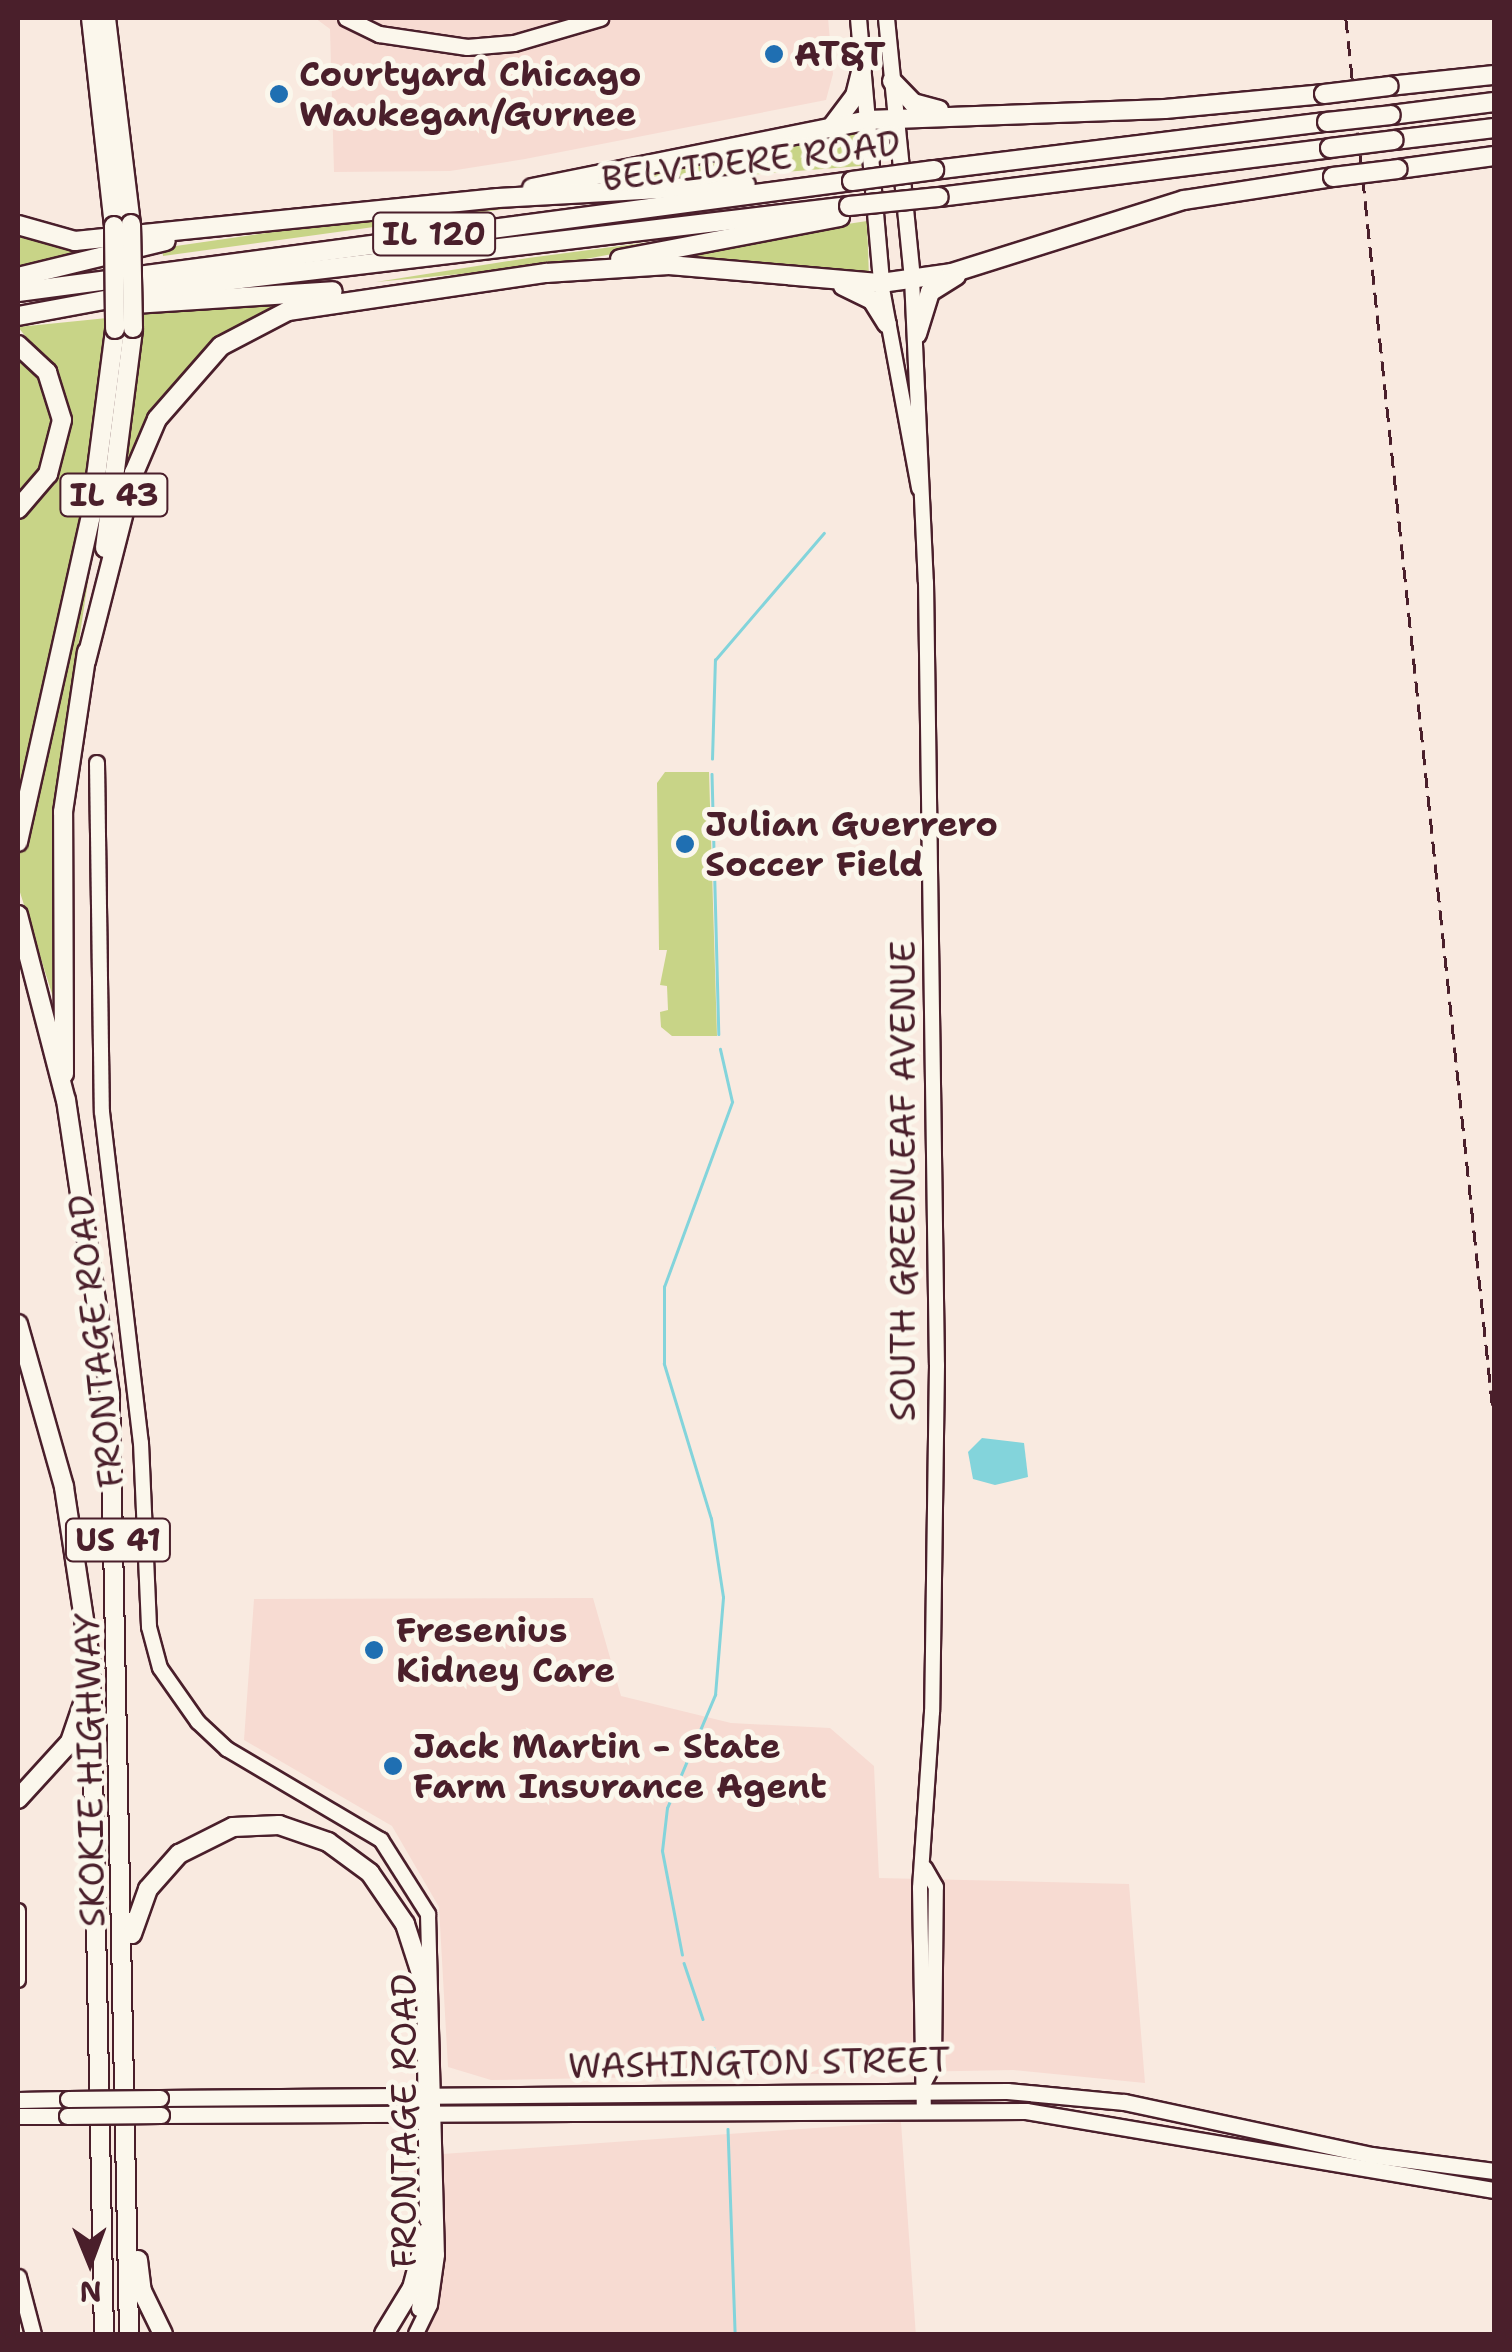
<!DOCTYPE html>
<style>
body{margin:0}
#map{position:relative;width:1512px;height:2352px;overflow:hidden;background:#f9eae0;font-family:"Shantell Sans",sans-serif}
div>[style]{position:absolute}
[style*='--x']{left:calc(var(--x)*1px);top:calc(var(--y)*1px);width:calc(var(--w)*1px);rotate:calc(var(--a)*1deg)}
.built>*{inset:0;background:#f7dbd2;transform-origin:0 0}
.green>*{inset:0;background:#c8d487}
.water>*{inset:0;background:#83d4db}
.stream>*{height:2.5px;margin:-1.25px;padding:0 1.25px;transform-origin:1.25px;border-radius:1.25px;background:#83d4db}
.roads{filter:drop-shadow(2px 0 #4a1f2b) drop-shadow(-2px 0 #4a1f2b) drop-shadow(0 2px #4a1f2b) drop-shadow(0 -2px #4a1f2b)}
.tertiary>*{height:14px;margin:-7px;padding:0 7px;transform-origin:7px;border-radius:7px;background:#fbf7ec}
.secondary>*{height:15px;margin:-7.5px;padding:0 7.5px;transform-origin:7.5px;border-radius:7.5px;background:#fbf7ec}
.primary>*{height:18px;margin:-9px;padding:0 9px;transform-origin:9px;border-radius:9px;background:#fbf7ec}
.trunk>*{height:18px;margin:-9px;padding:0 9px;transform-origin:9px;border-radius:9px;background:#fbf7ec}
.rail>*{height:2.5px;margin-top:-1.25px;transform-origin:0;background:repeating-linear-gradient(90deg,#4a1f2b 0 15px,transparent 0 23px)}
.bridges{filter:drop-shadow(2px 0 #4a1f2b) drop-shadow(-2px 0 #4a1f2b) drop-shadow(0 2px #4a1f2b) drop-shadow(0 -2px #4a1f2b)}
.secondary-bridge>*{height:15px;margin:-7.5px;padding:0 7.5px;transform-origin:7.5px;border-radius:7.5px;background:#fbf7ec}
.primary-bridge>*{height:18px;margin:-9px;padding:0 9px;transform-origin:9px;border-radius:9px;background:#fbf7ec}
.dots>*{width:28px;height:28px;translate:-50% -50%;box-sizing:border-box;border:5px solid #fbf7ec;border-radius:50%}
span{translate:-50% -50%;white-space:nowrap;text-align:center;line-height:1.15;-webkit-text-stroke:10px #fbf7ec;paint-order:stroke}
.shield-label span{padding:2px 8px;background:#fbf7ec;border:2px solid;border-radius:8px;-webkit-text-stroke-width:0}
.shield-label{font-size:32px;color:#4a1f2b;font-weight:700}
.poi-label{font-size:35px;color:#4a1f2b;font-weight:700}
.left{translate:0 -50%;text-align:left}
.street-label{font-size:35px;color:#4a1f2b}
.frame{position:absolute;inset:0;border:20px solid #4a1f2b;pointer-events:none}
.north{position:absolute;left:40px;top:2212px;width:100px;height:100px;-webkit-text-stroke:8px #fbf7ec;paint-order:stroke;rotate:179deg;font-size:28px;font-weight:700;line-height:40px;text-align:center;color:#4a1f2b}
.north::after{content:'';display:block;margin:auto;width:35px;height:45px;background:#4a1f2b;clip-path:polygon(50% 0,100% 100%,50% 72%,0 100%)}
</style>
<div id="map">
<div class="built">
<div style="clip-path:polygon(315px 18px,828px 18px,833px 74px,826px 100px,525px 159px,450px 171px,334px 172px,330px 29px)"></div>
<div style="clip-path:polygon(593px 1598px,621px 1696px,731px 1723px,830px 1728px,874px 1766px,879px 1878px,1129px 1884px,1145px 2083px,1013px 2070px,491px 2080px,448px 2067px,439px 1907px,392px 1826px,244px 1740px,254px 1599px)"></div>
<div style="left:901px;top:2122px;width:212px;height:492px;rotate:86deg"></div>
</div>
<div class="green">
<div style="clip-path:polygon(853px 126px,861px 166px,558px 190px)"></div>
<div style="clip-path:polygon(541px 204px,163px 256px,162px 248px,399px 214px)"></div>
<div style="clip-path:polygon(867px 221px,869px 278px,684px 258px,795px 232px)"></div>
<div style="clip-path:polygon(742px 230px,553px 265px,376px 282px,528px 258px)"></div>
<div style="clip-path:polygon(18px 231px,48px 244px,103px 249px,18px 272px)"></div>
<div style="clip-path:polygon(314px 297px,186px 373px,120px 508px,141px 333px,104px 337px,85px 504px,18px 812px,18px 516px,59px 471px,70px 420px,54px 372px,18px 327px)"></div>
<div style="clip-path:polygon(18px 349px,54px 402px,53px 455px,18px 504px)"></div>
<div style="clip-path:polygon(95px 535px,64px 740px,53px 997px,18px 886px,18px 815px,36px 787px)"></div>
<div style="clip-path:polygon(665px 772px,709px 772px,717px 1036px,672px 1036px,661px 1027px,660px 1012px,668px 1010px,667px 986px,660px 985px,667px 950px,659px 950px,657px 783px)"></div>
</div>
<div class="water">
<div style="clip-path:polygon(982px 1438px,1024px 1443px,1028px 1477px,995px 1485px,973px 1479px,968px 1452px)"></div>
</div>
<div class="stream">
<div style="--x:712;--y:759;--w:99;--a:-88.3"></div>
<div style="--x:715;--y:660;--w:167;--a:-49.4"></div>
<div style="--x:712;--y:774;--w:260;--a:88.5"></div>
<div style="--x:682;--y:1955;--w:106;--a:-100.9"></div>
<div style="--x:662;--y:1851;--w:43;--a:-83.4"></div>
<div style="--x:667;--y:1808;--w:123;--a:-67"></div>
<div style="--x:715;--y:1695;--w:98;--a:-85.3"></div>
<div style="--x:723;--y:1597;--w:79;--a:-98.7"></div>
<div style="--x:711;--y:1519;--w:162;--a:-106.9"></div>
<div style="--x:664;--y:1364;--w:77;--a:-90"></div>
<div style="--x:664;--y:1287;--w:197;--a:-69.8"></div>
<div style="--x:732;--y:1102;--w:54;--a:-102.8"></div>
<div style="--x:684;--y:1963;--w:59;--a:71.3"></div>
<div style="--x:714;--y:2048;--w:28;--a:73"></div>
<div style="--x:728;--y:2129;--w:205;--a:88"></div>
</div>
<div class="roads">
<div class="tertiary">
<div style="--x:912;--y:278;--w:304;--a:87.4"></div>
<div style="--x:926;--y:582;--w:783;--a:89.2"></div>
<div style="--x:937;--y:1365;--w:347;--a:90.8"></div>
<div style="--x:932;--y:1712;--w:176;--a:93.9"></div>
<div style="--x:920;--y:1888;--w:221;--a:89"></div>
<div style="--x:881;--y:283;--w:209;--a:79.5"></div>
<div style="--x:97;--y:763;--w:349;--a:89.2"></div>
<div style="--x:102;--y:1112;--w:333;--a:83.3"></div>
<div style="--x:141;--y:1443;--w:184;--a:87.5"></div>
<div style="--x:149;--y:1627;--w:42;--a:75"></div>
<div style="--x:160;--y:1668;--w:66;--a:54.9"></div>
<div style="--x:198;--y:1722;--w:40;--a:43"></div>
<div style="--x:227;--y:1749;--w:179;--a:30.6"></div>
<div style="--x:381;--y:1840;--w:88;--a:57.6"></div>
<div style="--x:428;--y:1914;--w:341;--a:88.5"></div>
<div style="--x:437;--y:2255;--w:50;--a:98"></div>
<div style="--x:430;--y:2305;--w:32;--a:116"></div>
<div style="--x:18;--y:1911;--w:69;--a:90"></div>
<div style="--x:424;--y:1976;--w:244;--a:89.3"></div>
<div style="--x:925;--y:2081;--w:19;--a:-62"></div>
<div style="--x:934;--y:2064;--w:177;--a:-89.4"></div>
<div style="--x:936;--y:1887;--w:22;--a:-120"></div>
<div style="--x:419;--y:2309;--w:49;--a:-80.5"></div>
</div>
<div class="secondary">
<div style="--x:346;--y:18;--w:37;--a:26"></div>
<div style="--x:379;--y:34;--w:89;--a:8.4"></div>
<div style="--x:467;--y:47;--w:47;--a:-4.9"></div>
<div style="--x:514;--y:43;--w:90;--a:-16.2"></div>
<div style="--x:858;--y:18;--w:266;--a:85"></div>
<div style="--x:886;--y:18;--w:261;--a:84.3"></div>
<div style="--x:160;--y:2098;--w:847;--a:-0.47"></div>
<div style="--x:1007;--y:2091;--w:118;--a:5.4"></div>
<div style="--x:1124;--y:2102;--w:253;--a:12.1"></div>
<div style="--x:1371;--y:2155;--w:124;--a:7.4"></div>
<div style="--x:18;--y:2100;--w:50;--a:-1.1"></div>
<div style="--x:161;--y:2115;--w:865;--a:-0.26"></div>
<div style="--x:1026;--y:2111;--w:475;--a:9.6"></div>
<div style="--x:18;--y:2116;--w:49;--a:0"></div>
<div style="--x:18;--y:2277;--w:59;--a:75.3"></div>
</div>
<div class="primary">
<div style="--x:91;--y:18;--w:209;--a:83.7"></div>
<div style="--x:106;--y:18;--w:208;--a:83.1"></div>
<div style="--x:892;--y:81;--w:30;--a:46"></div>
<div style="--x:913;--y:103;--w:27;--a:15"></div>
<div style="--x:1389;--y:86;--w:106;--a:-6"></div>
<div style="--x:1391;--y:115;--w:104;--a:-7.2"></div>
<div style="--x:833;--y:125;--w:36;--a:-53"></div>
<div style="--x:855;--y:96;--w:34;--a:-76"></div>
<div style="--x:1394;--y:140;--w:101;--a:-6.8"></div>
<div style="--x:1398;--y:169;--w:97;--a:-7.7"></div>
<div style="--x:934;--y:170;--w:396;--a:-7"></div>
<div style="--x:532;--y:188;--w:343;--a:-11.4"></div>
<div style="--x:868;--y:120;--w:297;--a:-2.1"></div>
<div style="--x:1165;--y:109;--w:160;--a:-5.4"></div>
<div style="--x:939;--y:197;--w:394;--a:-7.1"></div>
<div style="--x:18;--y:225;--w:59;--a:15.7"></div>
<div style="--x:75;--y:241;--w:425;--a:-5.8"></div>
<div style="--x:498;--y:198;--w:248;--a:-3.2"></div>
<div style="--x:620;--y:259;--w:224;--a:-10.8"></div>
<div style="--x:18;--y:277;--w:152;--a:-13.7"></div>
<div style="--x:843;--y:286;--w:32;--a:26"></div>
<div style="--x:872;--y:300;--w:28;--a:58"></div>
<div style="--x:18;--y:292;--w:841;--a:-7.58"></div>
<div style="--x:134;--y:304;--w:199;--a:-3.7"></div>
<div style="--x:18;--y:316;--w:159;--a:-10.5"></div>
<div style="--x:174;--y:287;--w:680;--a:-6.84"></div>
<div style="--x:917;--y:334;--w:44;--a:-72.8"></div>
<div style="--x:930;--y:292;--w:31;--a:-32"></div>
<div style="--x:105;--y:548;--w:222;--a:-82.7"></div>
<div style="--x:86;--y:661;--w:194;--a:-75.7"></div>
<div style="--x:134;--y:473;--w:59;--a:-66.9"></div>
<div style="--x:157;--y:419;--w:97;--a:-48.8"></div>
<div style="--x:221;--y:346;--w:76;--a:-27.6"></div>
<div style="--x:288;--y:311;--w:261;--a:-8.4"></div>
<div style="--x:546;--y:273;--w:123;--a:-3.7"></div>
<div style="--x:669;--y:265;--w:213;--a:4.9"></div>
<div style="--x:881;--y:283;--w:72;--a:-8"></div>
<div style="--x:952;--y:273;--w:243;--a:-17.5"></div>
<div style="--x:1184;--y:200;--w:151;--a:-8.8"></div>
<div style="--x:18;--y:842;--w:335;--a:-77.4"></div>
<div style="--x:91;--y:515;--w:188;--a:-82.6"></div>
<div style="--x:64;--y:1074;--w:262;--a:-90.2"></div>
<div style="--x:63;--y:812;--w:162;--a:-81.5"></div>
</div>
<div class="trunk">
<div style="--x:18;--y:345;--w:40;--a:43"></div>
<div style="--x:47;--y:372;--w:50;--a:72.6"></div>
<div style="--x:62;--y:420;--w:56;--a:104.5"></div>
<div style="--x:48;--y:474;--w:46;--a:130.6"></div>
<div style="--x:18;--y:915;--w:191;--a:75.5"></div>
<div style="--x:66;--y:1100;--w:297;--a:81.5"></div>
<div style="--x:110;--y:1394;--w:940;--a:88.84"></div>
<div style="--x:18;--y:1324;--w:169;--a:74.2"></div>
<div style="--x:64;--y:1487;--w:181;--a:81.4"></div>
<div style="--x:91;--y:1666;--w:668;--a:88.89"></div>
<div style="--x:18;--y:1799;--w:77;--a:-47.6"></div>
<div style="--x:70;--y:1742;--w:46;--a:-71.2"></div>
<div style="--x:132;--y:1934;--w:48;--a:-70.4"></div>
<div style="--x:148;--y:1889;--w:47;--a:-48.5"></div>
<div style="--x:179;--y:1854;--w:60;--a:-26.6"></div>
<div style="--x:233;--y:1827;--w:46;--a:-2.5"></div>
<div style="--x:279;--y:1825;--w:52;--a:19.1"></div>
<div style="--x:328;--y:1842;--w:52;--a:36.4"></div>
<div style="--x:370;--y:1873;--w:62;--a:55.5"></div>
<div style="--x:405;--y:1924;--w:62;--a:72.1"></div>
<div style="--x:138;--y:2260;--w:31;--a:83"></div>
<div style="--x:142;--y:2291;--w:48;--a:64"></div>
<div style="--x:384;--y:2334;--w:54;--a:-58.7"></div>
<div style="--x:412;--y:2288;--w:58;--a:-75"></div>
</div>
</div>
<div class="rail">
<div style="--x:1346;--y:18;--w:1409;--a:83.97"></div>
</div>
<div class="bridges">
<div class="secondary-bridge">
<div style="--x:68;--y:2099;--w:92;--a:-0.6"></div>
<div style="--x:67;--y:2116;--w:94;--a:-0.6"></div>
</div>
<div class="primary-bridge">
<div style="--x:1324;--y:94;--w:65;--a:-7"></div>
<div style="--x:1327;--y:122;--w:64;--a:-6.2"></div>
<div style="--x:1330;--y:148;--w:64;--a:-7.1"></div>
<div style="--x:1333;--y:177;--w:65;--a:-7"></div>
<div style="--x:852;--y:181;--w:83;--a:-7.6"></div>
<div style="--x:849;--y:206;--w:90;--a:-5.7"></div>
<div style="--x:131;--y:224;--w:104;--a:88.9"></div>
<div style="--x:114;--y:226;--w:103;--a:89.4"></div>
</div>
</div>
<div class="dots">
<div style="left:774px;top:54px;background:#1f6fb2"></div>
<div style="left:279px;top:94px;background:#1f6fb2"></div>
<div style="left:685px;top:844px;background:#1f6fb2"></div>
<div style="left:374px;top:1650px;background:#1f6fb2"></div>
<div style="left:393px;top:1766px;background:#1f6fb2"></div>
</div>
<div class="shield-label">
<span style="left:434px;top:234px">IL 120</span>
<span style="left:114px;top:495px">IL 43</span>
<span style="left:118px;top:1540px">US 41</span>
</div>
<div class="poi-label">
<span class="left" style="left:794px;top:54px">AT&amp;T</span>
<span class="left" style="left:299px;top:94px">Courtyard Chicago<br>Waukegan/Gurnee</span>
<span class="left" style="left:705px;top:844px">Julian Guerrero<br>Soccer Field</span>
<span class="left" style="left:396px;top:1650px">Fresenius<br>Kidney Care</span>
<span class="left" style="left:413px;top:1766px">Jack Martin - State<br>Farm Insurance Agent</span>
</div>
<div class="street-label">
<span style="left:751px;top:161px;rotate:-7deg">BELVIDERE ROAD</span>
<span style="left:903px;top:1181px;rotate:-90deg">SOUTH GREENLEAF AVENUE</span>
<span style="left:96px;top:1341px;rotate:-96deg">FRONTAGE ROAD</span>
<span style="left:90px;top:1770px;rotate:-91deg">SKOKIE HIGHWAY</span>
<span style="left:759px;top:2063px;rotate:-1deg">WASHINGTON STREET</span>
<span style="left:404px;top:2121px;rotate:-90deg">FRONTAGE ROAD</span>
</div>
<div class="frame"></div>
<div class="north">N</div>
</div>
